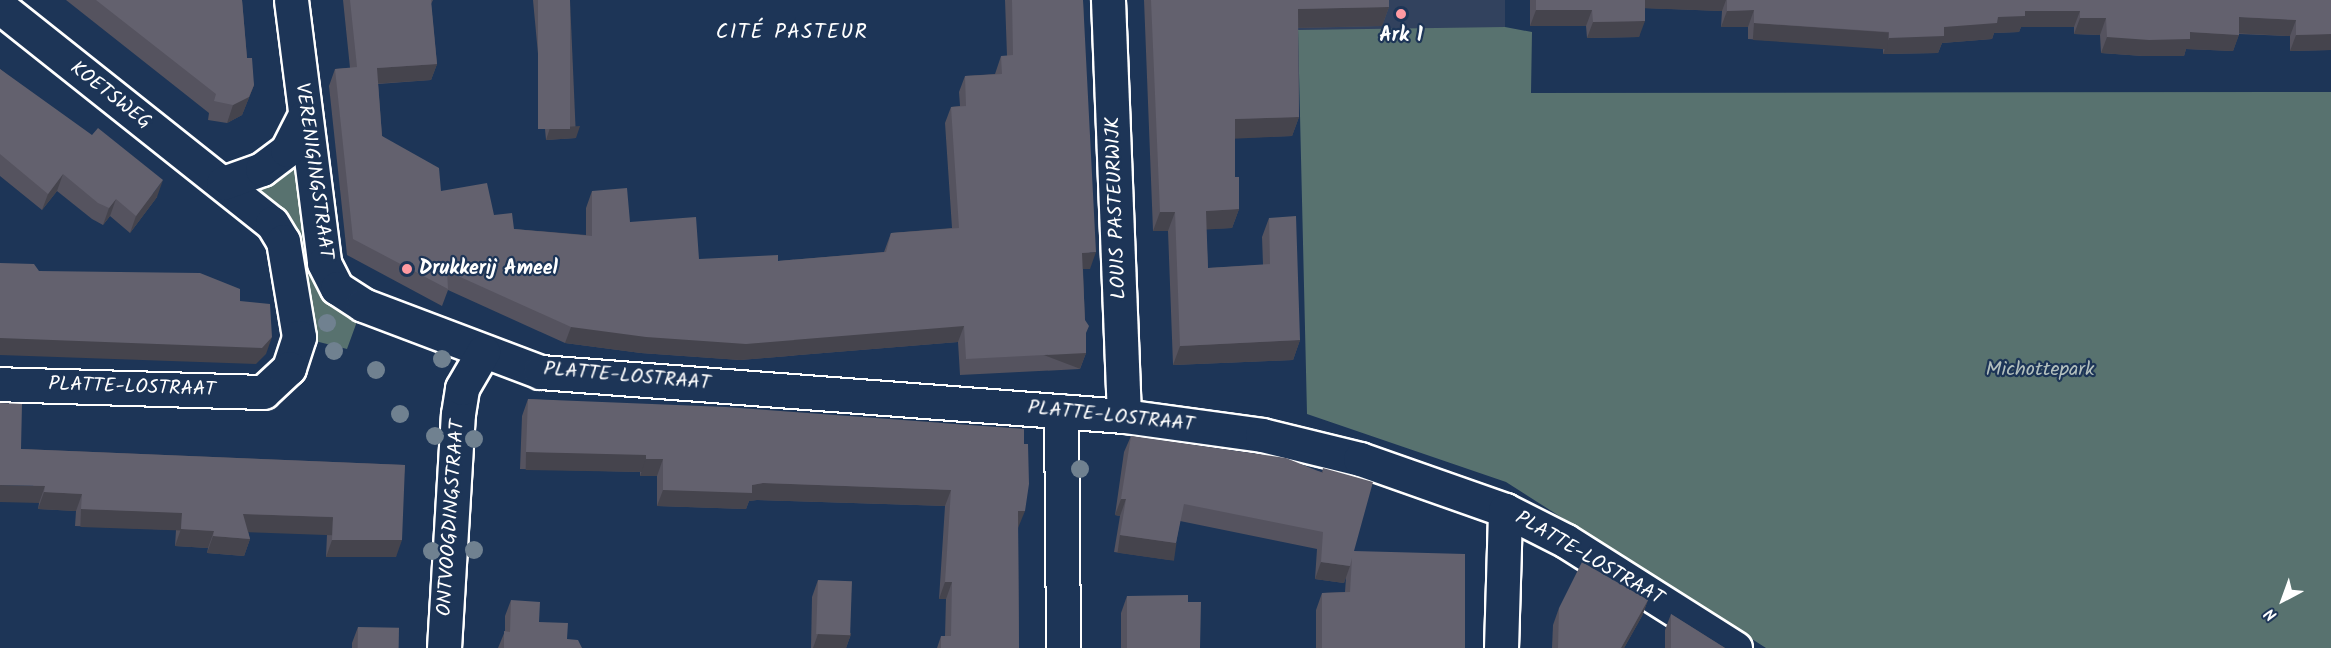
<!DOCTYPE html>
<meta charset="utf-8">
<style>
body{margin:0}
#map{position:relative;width:2331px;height:648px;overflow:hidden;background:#1d3557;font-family:Kalam,sans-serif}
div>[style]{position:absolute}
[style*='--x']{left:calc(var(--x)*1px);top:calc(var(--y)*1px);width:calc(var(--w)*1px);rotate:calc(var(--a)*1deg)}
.built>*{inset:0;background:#32425e;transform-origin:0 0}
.green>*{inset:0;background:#58726f}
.roads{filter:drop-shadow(2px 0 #fff) drop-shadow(-2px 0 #fff) drop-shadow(0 2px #fff) drop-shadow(0 -2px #fff)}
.minor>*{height:33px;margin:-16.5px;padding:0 16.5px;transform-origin:16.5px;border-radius:16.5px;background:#1d3557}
.trees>*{width:18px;height:18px;margin:-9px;border-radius:50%;background:#708190}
.wall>*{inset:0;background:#55535f}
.shaded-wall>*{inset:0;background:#45444d;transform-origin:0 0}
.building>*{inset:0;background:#63616e;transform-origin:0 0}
.dots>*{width:16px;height:16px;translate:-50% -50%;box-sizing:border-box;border:3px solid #1d3557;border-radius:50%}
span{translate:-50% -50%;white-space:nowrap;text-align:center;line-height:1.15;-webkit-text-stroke:4.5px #1d3557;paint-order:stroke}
.poi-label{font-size:20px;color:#fff;font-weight:700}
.left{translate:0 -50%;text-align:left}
.street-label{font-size:20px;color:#fff}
.park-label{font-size:20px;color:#b4c0be}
.neighbourhood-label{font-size:21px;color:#fff;letter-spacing:1.5px}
.north{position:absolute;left:2253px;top:570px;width:60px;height:60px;-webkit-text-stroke:4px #1d3557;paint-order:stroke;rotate:221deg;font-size:16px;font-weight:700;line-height:24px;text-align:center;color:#fff}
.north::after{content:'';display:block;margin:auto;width:21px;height:27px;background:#fff;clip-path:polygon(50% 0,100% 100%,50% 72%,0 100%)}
</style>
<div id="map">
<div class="built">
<div style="left:1297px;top:0;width:208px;height:30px"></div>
</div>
<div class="green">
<div style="clip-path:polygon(1505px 27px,1532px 32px,1531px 93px,2331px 92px,2331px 648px,1766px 648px,1506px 482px,1307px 414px,1298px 30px)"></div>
<div style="clip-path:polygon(304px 117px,324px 263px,363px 305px,347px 349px,299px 337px,283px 241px,223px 183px)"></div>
</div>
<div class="roads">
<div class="minor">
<div style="--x:291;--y:0;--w:265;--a:82.8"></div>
<div style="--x:324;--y:263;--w:28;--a:63"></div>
<div style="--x:337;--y:288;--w:31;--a:33"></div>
<div style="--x:363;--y:305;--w:189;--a:20.7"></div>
<div style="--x:540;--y:372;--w:586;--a:4.31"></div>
<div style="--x:1124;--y:416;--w:139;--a:7.8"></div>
<div style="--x:1262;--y:435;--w:101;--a:13.8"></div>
<div style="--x:1360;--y:459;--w:154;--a:19.4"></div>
<div style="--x:1505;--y:510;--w:68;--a:26.9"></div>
<div style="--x:1566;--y:541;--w:200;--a:32.3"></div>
<div style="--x:1108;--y:0;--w:416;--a:87.8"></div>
<div style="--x:0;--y:7;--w:347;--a:38.5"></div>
<div style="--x:272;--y:223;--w:21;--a:59"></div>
<div style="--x:283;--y:241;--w:97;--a:80.5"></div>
<div style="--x:299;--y:337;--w:33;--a:108"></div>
<div style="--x:289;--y:368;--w:35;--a:137"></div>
<div style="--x:263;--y:392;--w:263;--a:-178.3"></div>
<div style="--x:223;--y:183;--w:41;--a:-19.7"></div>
<div style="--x:262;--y:169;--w:31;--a:-37"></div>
<div style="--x:287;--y:150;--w:37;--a:-63"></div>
<div style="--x:1061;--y:411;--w:237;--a:89.5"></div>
<div style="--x:444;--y:648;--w:234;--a:-86.6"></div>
<div style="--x:458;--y:414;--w:26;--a:-81"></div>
<div style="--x:462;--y:388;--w:42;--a:-59.7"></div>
<div style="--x:1501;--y:648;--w:138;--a:-88.3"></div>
</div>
</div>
<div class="trees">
<div style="left:327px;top:323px"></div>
<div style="left:334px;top:351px"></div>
<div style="left:442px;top:359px"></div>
<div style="left:376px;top:370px"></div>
<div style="left:400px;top:414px"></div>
<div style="left:435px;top:436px"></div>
<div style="left:474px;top:439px"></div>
<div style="left:1080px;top:469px"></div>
<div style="left:474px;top:550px"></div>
<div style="left:432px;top:551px"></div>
</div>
<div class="wall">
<div style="clip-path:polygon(66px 0,242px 0,247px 58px,254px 85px,242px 115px,227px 123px,208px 120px,209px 113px)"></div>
<div style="clip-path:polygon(343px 0,433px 0,431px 4px,437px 64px,431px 80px,378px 84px,382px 136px,441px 191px,494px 215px,514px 229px,586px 235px,586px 208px,592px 191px,630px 222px,699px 259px,778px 261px,884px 252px,891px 233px,952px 228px,945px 123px,951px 107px,960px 106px,959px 92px,965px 76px,995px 74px,1001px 56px,1007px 56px,1005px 0,1083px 0,1090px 269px,1083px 269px,1086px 353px,1080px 369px,960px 375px,958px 342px,740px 360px,641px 353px,565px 343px,448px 290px,442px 306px,347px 255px,329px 86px,335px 69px,350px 68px)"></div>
<div style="clip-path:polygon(533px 0,570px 0,576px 138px,546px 140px)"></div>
<div style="clip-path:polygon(1144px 0,1389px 0,1389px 7px,1382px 26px,1298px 28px,1299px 117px,1292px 136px,1235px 138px,1235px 177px,1239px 209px,1232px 228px,1206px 229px,1208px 268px,1263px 265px,1262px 237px,1269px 218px,1300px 340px,1293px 360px,1173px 365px,1168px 231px,1153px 231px)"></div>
<div style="clip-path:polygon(1530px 0,2331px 0,2331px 50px,2290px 51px,2290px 36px,2239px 34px,2233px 51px,2186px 49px,2184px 56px,2143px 56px,2101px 53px,2100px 35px,2074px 34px,2074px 27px,2021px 27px,2019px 32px,1994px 33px,1992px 39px,1942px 43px,1938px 53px,1883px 54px,1883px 48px,1748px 39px,1748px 27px,1721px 27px,1722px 11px,1645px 8px,1639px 37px,1587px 38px,1586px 26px,1530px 26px)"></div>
<div style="clip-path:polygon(0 69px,157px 197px,130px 233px,110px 216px,103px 225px,92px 219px,57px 191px,42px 210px,0 176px)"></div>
<div style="clip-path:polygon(528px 399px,1024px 429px,1018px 528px,1019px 648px,937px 648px,941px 636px,945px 636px,946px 599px,939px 599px,945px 506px,757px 500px,749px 501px,746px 509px,657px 506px,657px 476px,640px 476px,640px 472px,520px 469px,522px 416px)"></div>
<div style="clip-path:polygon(1131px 436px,1322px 472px,1323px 468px,1354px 551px,1465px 648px,1316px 648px,1316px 610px,1322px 593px,1345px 592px,1346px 577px,1344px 583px,1315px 579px,1317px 549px,1180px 521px,1176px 543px,1170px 560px,1114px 552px,1120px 516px,1115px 515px,1124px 452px)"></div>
<div style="clip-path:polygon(21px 449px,405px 465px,396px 557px,326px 557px,327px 534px,248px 531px,250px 539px,244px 556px,207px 553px,208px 548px,175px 546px,176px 530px,75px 526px,76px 511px,38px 509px,39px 503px)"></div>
<div style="clip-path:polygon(818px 580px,851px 634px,846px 648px,811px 648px,812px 597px)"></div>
<div style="clip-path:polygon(1127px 596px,1188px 602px,1200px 648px,1121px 648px,1121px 613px)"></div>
<div style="clip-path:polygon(511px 600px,539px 622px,582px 648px,498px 648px,505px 631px,505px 616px)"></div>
<div style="clip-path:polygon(1648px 600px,1642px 616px,1624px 648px,1552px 648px,1553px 625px,1559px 608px)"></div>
<div style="clip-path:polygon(1671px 614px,1725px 648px,1665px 648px,1665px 630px)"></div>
<div style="clip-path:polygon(358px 627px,398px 648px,352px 648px,352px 643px)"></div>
</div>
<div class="shaded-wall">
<div style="clip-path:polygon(1641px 0,1726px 0,1722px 11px,1639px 8px)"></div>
<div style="clip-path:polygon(1389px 7px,1382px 26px,1291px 28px,1298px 9px)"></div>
<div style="clip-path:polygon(1536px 10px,1592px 10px,1586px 26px,1530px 26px)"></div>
<div style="clip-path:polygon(1754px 10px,1748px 27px,1721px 27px,1727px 11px)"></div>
<div style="clip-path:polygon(2025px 11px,2080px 11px,2074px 27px,2021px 27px,2019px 32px,1994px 33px,1992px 39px,1942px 43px,1938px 53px,1883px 54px,1889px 38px,1944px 27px)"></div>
<div style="clip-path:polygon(2239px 17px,2296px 20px,2290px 36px,2233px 33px)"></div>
<div style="clip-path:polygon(2080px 18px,2106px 18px,2100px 35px,2074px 34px)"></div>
<div style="clip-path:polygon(1645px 21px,1639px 37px,1587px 38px,1593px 22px)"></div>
<div style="left:1754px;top:23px;width:135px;height:17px;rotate:4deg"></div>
<div style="clip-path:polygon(2190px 32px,2239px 35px,2233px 51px,2186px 49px,2184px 56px,2143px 56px,2101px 53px,2107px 37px)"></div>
<div style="clip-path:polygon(2331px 34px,2331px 50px,2290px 51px,2296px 35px)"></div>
<div style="clip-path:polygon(437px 64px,431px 80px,371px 84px,377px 68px)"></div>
<div style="clip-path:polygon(254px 85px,242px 115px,227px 123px,233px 105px)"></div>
<div style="clip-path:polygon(1299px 117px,1292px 136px,1228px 139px,1235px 119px)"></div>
<div style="clip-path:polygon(580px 126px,576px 138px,546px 140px,550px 128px)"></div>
<div style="clip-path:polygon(63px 174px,57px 191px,42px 210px,48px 194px)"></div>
<div style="clip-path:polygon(163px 180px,157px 197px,130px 233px,136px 216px)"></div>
<div style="clip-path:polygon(116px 199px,110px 216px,103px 225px,109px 208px)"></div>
<div style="clip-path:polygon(1239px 209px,1232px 228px,1199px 230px,1206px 211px)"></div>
<div style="clip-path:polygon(1160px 212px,1175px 212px,1168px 231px,1153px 231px)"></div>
<div style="clip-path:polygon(1096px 252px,1090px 269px,1076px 269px,1082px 253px)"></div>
<div style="clip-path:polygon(964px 326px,958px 342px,740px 360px,641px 353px,565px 343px,571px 327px)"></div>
<div style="clip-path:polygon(272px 337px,266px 354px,256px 364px,0 355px,0 338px)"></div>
<div style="clip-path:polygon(1300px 340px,1293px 360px,1173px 365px,1180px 346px)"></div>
<div style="left:1086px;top:353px;width:17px;height:120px;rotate:111deg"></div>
<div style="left:526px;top:452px;width:120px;height:18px;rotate:1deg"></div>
<div style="clip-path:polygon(646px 459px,663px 459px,657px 476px,640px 476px)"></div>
<div style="clip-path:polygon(763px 483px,951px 490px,945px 506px,757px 500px,749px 501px,746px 509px,657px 506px,663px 490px,752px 485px)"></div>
<div style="clip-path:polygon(0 485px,45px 486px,39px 503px,0 502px)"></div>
<div style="clip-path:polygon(44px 492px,82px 494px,76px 511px,38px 509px)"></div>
<div style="clip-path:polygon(1121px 499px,1126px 499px,1120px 516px,1115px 515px)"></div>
<div style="left:81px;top:509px;width:101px;height:18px;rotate:2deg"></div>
<div style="clip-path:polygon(1018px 511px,1025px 511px,1018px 528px)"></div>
<div style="left:243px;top:514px;width:90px;height:18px;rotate:2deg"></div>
<div style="clip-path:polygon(181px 529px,214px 531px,208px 548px,175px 546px)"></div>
<div style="left:1120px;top:535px;width:57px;height:18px;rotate:8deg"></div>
<div style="clip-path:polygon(213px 536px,250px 539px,244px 556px,207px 553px)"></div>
<div style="clip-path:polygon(332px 540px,402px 540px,396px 557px,326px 557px)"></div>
<div style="clip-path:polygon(1321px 562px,1350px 566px,1344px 583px,1315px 579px)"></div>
<div style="clip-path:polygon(945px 582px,952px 582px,946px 599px,939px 599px)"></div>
<div style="clip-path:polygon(1648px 600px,1642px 616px,1624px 648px,1621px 648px)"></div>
<div style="clip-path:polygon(818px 634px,851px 634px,846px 648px,813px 648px)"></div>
</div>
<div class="building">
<div style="clip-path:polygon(96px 0,242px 0,247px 58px,252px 58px,254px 85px,249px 97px,233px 105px,214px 101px,216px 94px)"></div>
<div style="clip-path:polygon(350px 0,431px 0,437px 64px,377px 68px,382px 136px,439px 168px,441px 191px,487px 183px,494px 215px,512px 213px,514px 229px,592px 236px,592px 191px,627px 188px,630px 222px,696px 217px,699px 259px,778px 255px,778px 261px,886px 252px,891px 233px,959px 228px,951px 107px,966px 106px,965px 76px,1002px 74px,1001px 56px,1013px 55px,1012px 0,1083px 0,1096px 252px,1082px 253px,1085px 320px,1089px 326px,1086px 333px,1086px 353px,966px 359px,964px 326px,746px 344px,646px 337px,571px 327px,447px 271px,448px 289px,353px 239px,335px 69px,357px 67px)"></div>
<div style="left:538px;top:0;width:32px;height:129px"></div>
<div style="clip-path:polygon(1151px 0,1389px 0,1389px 7px,1298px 9px,1299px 117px,1235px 119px,1235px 177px,1239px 177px,1239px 209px,1206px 211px,1208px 268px,1270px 264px,1269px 218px,1296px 216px,1300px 340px,1180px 346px,1175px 212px,1160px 212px)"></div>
<div style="clip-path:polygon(1536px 0,1645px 0,1645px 21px,1593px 22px,1592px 10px,1536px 10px)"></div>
<div style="clip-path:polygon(1727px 0,2331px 0,2331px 34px,2296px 35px,2296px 20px,2239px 17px,2239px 35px,2190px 32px,2190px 39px,2149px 40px,2107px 37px,2106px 18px,2080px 18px,2080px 11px,2025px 11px,2025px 16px,1998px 17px,1997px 23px,1944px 27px,1944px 36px,1889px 38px,1889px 32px,1754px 23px,1754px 10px,1727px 11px)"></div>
<div style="clip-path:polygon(0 69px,92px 135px,98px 128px,163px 180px,136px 216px,116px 199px,109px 208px,98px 203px,63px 174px,48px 194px,0 154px)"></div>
<div style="clip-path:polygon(0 263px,34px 264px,39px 271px,200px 273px,240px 289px,240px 301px,270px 304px,272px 337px,262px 348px,0 338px)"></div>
<div style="clip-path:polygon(528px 399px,726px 407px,1024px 429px,1024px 444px,1028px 444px,1029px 484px,1025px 511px,1018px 511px,1019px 648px,941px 648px,941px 636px,951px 636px,952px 582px,945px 582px,951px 490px,763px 483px,752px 485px,752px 493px,663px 490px,663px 459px,646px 459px,646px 455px,526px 452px)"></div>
<div style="clip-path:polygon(0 403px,22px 404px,21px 449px,405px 465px,402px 540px,332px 540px,333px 517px,243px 514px,250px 539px,213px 536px,214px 531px,181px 529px,182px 513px,81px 509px,82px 494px,44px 492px,45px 486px,0 485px)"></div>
<div style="clip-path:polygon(1131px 436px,1286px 458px,1323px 473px,1323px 468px,1373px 482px,1354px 551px,1465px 554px,1465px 648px,1322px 648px,1322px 593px,1350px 592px,1352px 558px,1350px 566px,1321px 562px,1323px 532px,1184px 504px,1176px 543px,1120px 535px,1126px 499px,1121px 499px)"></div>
<div style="clip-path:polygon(1582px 562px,1648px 600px,1621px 648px,1558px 648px,1559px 608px)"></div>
<div style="left:818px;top:580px;width:34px;height:54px;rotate:2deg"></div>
<div style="clip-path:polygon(1188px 595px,1188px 602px,1201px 602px,1200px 648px,1127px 648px,1127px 596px)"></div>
<div style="clip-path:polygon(511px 600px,540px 602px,539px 622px,568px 623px,567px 639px,578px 640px,582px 648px,504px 648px,504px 631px,510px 632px)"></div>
<div style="clip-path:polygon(1671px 614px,1725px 648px,1671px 648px)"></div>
<div style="left:358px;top:627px;width:41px;height:21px;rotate:1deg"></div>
</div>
<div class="dots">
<div style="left:1401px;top:14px;background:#ff9aa2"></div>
<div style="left:407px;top:269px;background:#ff9aa2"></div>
</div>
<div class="poi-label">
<span style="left:1401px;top:36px">Ark 1</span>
<span class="left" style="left:419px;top:269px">Drukkerij Ameel</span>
</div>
<div class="street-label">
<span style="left:110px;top:96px;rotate:38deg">KOETSWEG</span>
<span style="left:313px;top:171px;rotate:82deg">VERENIGINGSTRAAT</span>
<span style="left:1117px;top:208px;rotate:-92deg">LOUIS PASTEURWIJK</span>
<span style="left:627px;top:377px;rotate:5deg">PLATTE-LOSTRAAT</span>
<span style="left:132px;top:388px;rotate:2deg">PLATTE-LOSTRAAT</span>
<span style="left:1111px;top:417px;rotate:6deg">PLATTE-LOSTRAAT</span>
<span style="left:452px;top:518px;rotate:-86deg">ONTVOOGDINGSTRAAT</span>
<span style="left:1589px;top:559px;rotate:30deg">PLATTE-LOSTRAAT</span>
</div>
<div class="park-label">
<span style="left:2040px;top:370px">Michottepark</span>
</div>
<div class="neighbourhood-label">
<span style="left:792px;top:33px">CITÉ PASTEUR</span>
</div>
<div class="north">N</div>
</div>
